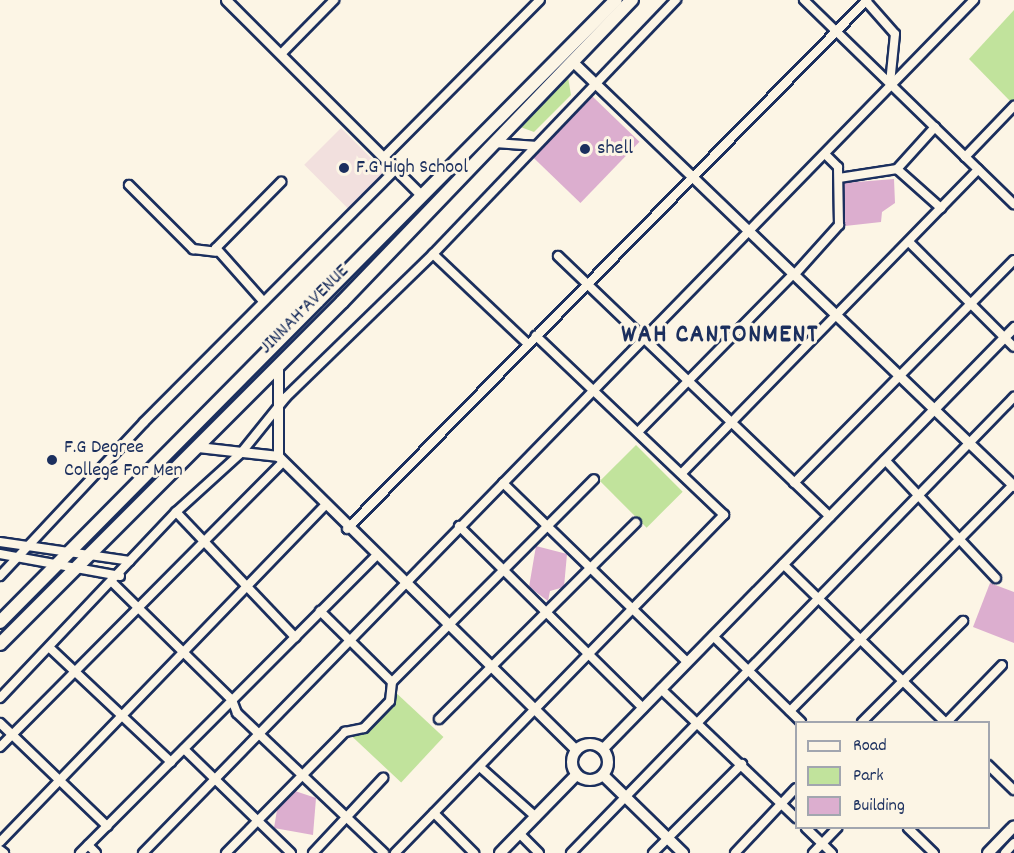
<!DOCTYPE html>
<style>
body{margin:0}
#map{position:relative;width:1014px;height:853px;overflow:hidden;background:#fcf5e5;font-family:Dekko,sans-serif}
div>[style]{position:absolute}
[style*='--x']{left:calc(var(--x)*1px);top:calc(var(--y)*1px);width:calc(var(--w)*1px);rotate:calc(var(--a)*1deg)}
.built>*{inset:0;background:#f2e0de;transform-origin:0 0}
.green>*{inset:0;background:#c1e39c;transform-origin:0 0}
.building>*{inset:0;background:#dcaecf;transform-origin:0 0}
.roads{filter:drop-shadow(2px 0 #1b2f5e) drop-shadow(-2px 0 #1b2f5e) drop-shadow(0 2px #1b2f5e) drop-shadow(0 -2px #1b2f5e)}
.minor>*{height:8px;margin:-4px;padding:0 4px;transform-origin:4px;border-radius:4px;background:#fcf5e5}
.tertiary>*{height:9px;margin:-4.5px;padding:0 4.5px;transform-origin:4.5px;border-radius:4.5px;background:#fcf5e5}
.secondary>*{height:10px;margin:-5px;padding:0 5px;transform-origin:5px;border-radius:5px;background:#fcf5e5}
.secondary>.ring{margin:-5px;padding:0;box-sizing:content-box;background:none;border:10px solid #fcf5e5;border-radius:50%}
.primary>*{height:12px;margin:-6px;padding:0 6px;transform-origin:6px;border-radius:6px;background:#fcf5e5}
.dots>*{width:16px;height:16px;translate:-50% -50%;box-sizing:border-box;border:3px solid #fcf5e5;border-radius:50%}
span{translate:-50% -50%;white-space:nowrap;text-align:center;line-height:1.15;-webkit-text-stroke:6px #fcf5e5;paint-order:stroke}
.poi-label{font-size:20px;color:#1b2f5e}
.left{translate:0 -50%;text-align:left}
.street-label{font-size:20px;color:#1b2f5e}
.district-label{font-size:26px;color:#1b2f5e;font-weight:700;letter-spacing:1.5px}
.legend{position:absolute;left:795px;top:721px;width:195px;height:108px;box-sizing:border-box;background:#fcf5e5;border:2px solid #a2a6af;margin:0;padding:8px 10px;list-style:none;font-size:18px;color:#1b2f5e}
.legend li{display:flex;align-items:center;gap:12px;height:30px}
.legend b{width:30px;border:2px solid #a2a6af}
</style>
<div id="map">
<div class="built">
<div style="left:341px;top:128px;width:64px;height:52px;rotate:45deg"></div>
</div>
<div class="green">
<div style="clip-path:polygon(1014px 10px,1014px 101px,1011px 102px,969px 59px)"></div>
<div style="clip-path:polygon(564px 76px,568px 77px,571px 95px,534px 132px,515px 125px)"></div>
<div style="left:636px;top:445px;width:66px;height:51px;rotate:45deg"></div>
<div style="left:393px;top:690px;width:69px;height:62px;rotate:43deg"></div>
</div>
<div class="building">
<div style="left:592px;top:96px;width:66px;height:85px;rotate:44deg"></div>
<div style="clip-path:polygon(894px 179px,895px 203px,882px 212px,881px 222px,845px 226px,844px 183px)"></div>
<div style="clip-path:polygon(536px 546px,567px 554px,564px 587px,550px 591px,548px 601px,529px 587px)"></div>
<div style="clip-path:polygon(990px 583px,1014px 592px,1014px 643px,973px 627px)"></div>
<div style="clip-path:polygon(295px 791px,316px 798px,313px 835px,274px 828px,277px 810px)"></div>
</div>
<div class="roads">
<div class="minor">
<div style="--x:804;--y:0;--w:293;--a:44.2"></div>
<div style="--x:865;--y:0;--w:45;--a:48.6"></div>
<div style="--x:895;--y:34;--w:49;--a:95.8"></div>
<div style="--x:281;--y:54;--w:76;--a:-45.5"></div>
<div style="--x:935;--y:127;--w:57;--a:132.1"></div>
<div style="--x:897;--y:169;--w:59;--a:41.6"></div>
<div style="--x:495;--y:143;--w:39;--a:4"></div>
<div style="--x:384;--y:157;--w:221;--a:-45.2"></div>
<div style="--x:965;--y:157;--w:71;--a:-46.1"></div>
<div style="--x:839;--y:178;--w:59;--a:-8.8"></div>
<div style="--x:129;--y:185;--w:91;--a:45"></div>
<div style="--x:193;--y:249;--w:23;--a:7"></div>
<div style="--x:909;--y:242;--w:148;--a:45"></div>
<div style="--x:433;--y:254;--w:131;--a:43.5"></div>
<div style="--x:558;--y:256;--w:377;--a:43.8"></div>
<div style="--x:795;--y:274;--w:66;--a:-48.1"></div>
<div style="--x:839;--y:225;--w:58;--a:-91"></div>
<div style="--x:838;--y:167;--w:17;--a:-135"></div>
<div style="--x:263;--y:301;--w:71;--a:-131.6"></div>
<div style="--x:216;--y:248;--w:93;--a:-45.4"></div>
<div style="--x:638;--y:432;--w:223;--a:-45.5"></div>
<div style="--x:885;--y:460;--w:162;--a:46.8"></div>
<div style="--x:682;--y:473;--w:424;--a:-45.7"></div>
<div style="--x:503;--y:483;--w:257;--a:44.2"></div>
<div style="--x:794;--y:483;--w:313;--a:-45.4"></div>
<div style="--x:176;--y:512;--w:173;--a:46.4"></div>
<div style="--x:459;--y:526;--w:259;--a:44.7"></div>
<div style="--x:347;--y:529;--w:742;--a:-45.49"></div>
<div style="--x:0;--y:542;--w:131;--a:8.3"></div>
<div style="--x:0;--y:554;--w:122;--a:10.4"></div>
<div style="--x:783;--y:564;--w:226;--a:44.3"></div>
<div style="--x:0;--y:576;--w:211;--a:-46.9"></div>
<div style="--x:144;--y:422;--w:357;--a:-45.1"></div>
<div style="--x:113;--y:583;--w:167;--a:44.5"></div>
<div style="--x:232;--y:700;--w:14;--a:69"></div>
<div style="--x:237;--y:713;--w:203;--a:43.6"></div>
<div style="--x:320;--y:611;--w:101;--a:44.6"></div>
<div style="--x:713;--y:636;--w:123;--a:44.3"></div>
<div style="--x:51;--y:649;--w:165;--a:43.3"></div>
<div style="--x:661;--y:689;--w:187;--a:43.7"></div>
<div style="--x:0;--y:698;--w:256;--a:-46.6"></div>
<div style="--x:176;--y:512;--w:88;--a:-42.2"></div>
<div style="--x:241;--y:453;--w:72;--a:-51.2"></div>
<div style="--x:286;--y:397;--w:205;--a:-44.2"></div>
<div style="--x:433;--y:254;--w:352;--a:-46.3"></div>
<div style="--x:790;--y:711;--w:317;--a:-45.4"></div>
<div style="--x:439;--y:719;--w:278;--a:-44.9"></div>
<div style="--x:862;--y:722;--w:143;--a:-45"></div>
<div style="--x:947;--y:722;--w:79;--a:-46"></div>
<div style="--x:0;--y:723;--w:149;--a:43.9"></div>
<div style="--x:0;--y:747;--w:402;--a:-45.2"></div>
<div style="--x:184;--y:749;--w:149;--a:44.2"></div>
<div style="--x:988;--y:765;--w:36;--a:44"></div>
<div style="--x:480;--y:767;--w:75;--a:41.8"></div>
<div style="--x:434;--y:813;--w:57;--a:45"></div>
<div style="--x:806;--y:828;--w:36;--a:44"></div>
<div style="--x:908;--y:828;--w:36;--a:44"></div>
<div style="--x:519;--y:833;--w:28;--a:45"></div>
<div style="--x:0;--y:842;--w:467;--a:-46"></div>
<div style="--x:88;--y:845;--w:11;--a:45"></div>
<div style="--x:0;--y:850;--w:5;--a:37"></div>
<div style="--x:80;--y:853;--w:418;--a:-45.1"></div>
<div style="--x:143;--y:853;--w:1191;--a:-45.75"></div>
<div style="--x:226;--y:853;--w:170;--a:-45.5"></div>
<div style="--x:345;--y:732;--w:19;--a:-12"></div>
<div style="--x:364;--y:728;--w:37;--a:-46"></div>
<div style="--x:390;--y:701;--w:19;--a:-84"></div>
<div style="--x:392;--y:682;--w:286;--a:-45.1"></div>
<div style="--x:313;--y:853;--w:103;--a:-47"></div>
<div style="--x:395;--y:853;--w:472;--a:-45.8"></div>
<div style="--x:724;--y:515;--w:260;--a:-136.4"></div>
<div style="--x:571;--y:853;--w:636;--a:-45.83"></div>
<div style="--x:653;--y:853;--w:126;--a:-45"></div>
<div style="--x:735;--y:853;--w:89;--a:-46.8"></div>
<div style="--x:813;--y:853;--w:35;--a:-46"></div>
<div style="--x:1005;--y:853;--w:13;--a:-48"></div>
</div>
<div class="tertiary">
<div style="--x:226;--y:0;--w:276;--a:45"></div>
<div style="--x:572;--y:61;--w:613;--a:43.88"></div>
<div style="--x:278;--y:365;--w:91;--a:90"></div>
<div style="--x:198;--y:447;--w:81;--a:6.4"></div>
<div style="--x:278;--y:456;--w:419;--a:44.6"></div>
<div style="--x:602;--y:749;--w:590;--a:-45.69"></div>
</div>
<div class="secondary">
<div class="ring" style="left:572px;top:744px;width:26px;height:26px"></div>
<div style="--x:603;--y:775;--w:112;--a:44.3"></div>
<div style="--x:500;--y:853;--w:109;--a:-45.7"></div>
<div style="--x:988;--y:853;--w:37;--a:-46"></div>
</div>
<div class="primary">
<div style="--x:0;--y:622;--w:875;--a:-45.28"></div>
<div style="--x:0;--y:644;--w:484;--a:-45"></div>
<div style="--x:342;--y:302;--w:419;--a:-46.2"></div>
</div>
</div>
<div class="dots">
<div style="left:585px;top:149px;background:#1b2f5e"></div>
<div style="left:344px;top:168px;background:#1b2f5e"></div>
<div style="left:52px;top:460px;background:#1b2f5e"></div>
</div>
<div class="poi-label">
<span class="left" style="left:597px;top:149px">shell</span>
<span class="left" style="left:356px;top:168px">F.G High School</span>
<span class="left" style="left:64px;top:460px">F.G Degree<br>College For Men</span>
</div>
<div class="street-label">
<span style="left:305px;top:310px;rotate:-45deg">JINNAH AVENUE</span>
</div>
<div class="district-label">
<span style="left:720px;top:336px">WAH CANTONMENT</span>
</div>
<ul class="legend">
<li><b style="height:8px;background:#fcf5e5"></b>Road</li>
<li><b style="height:16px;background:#c1e39c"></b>Park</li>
<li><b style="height:16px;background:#dcaecf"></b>Building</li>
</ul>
</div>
